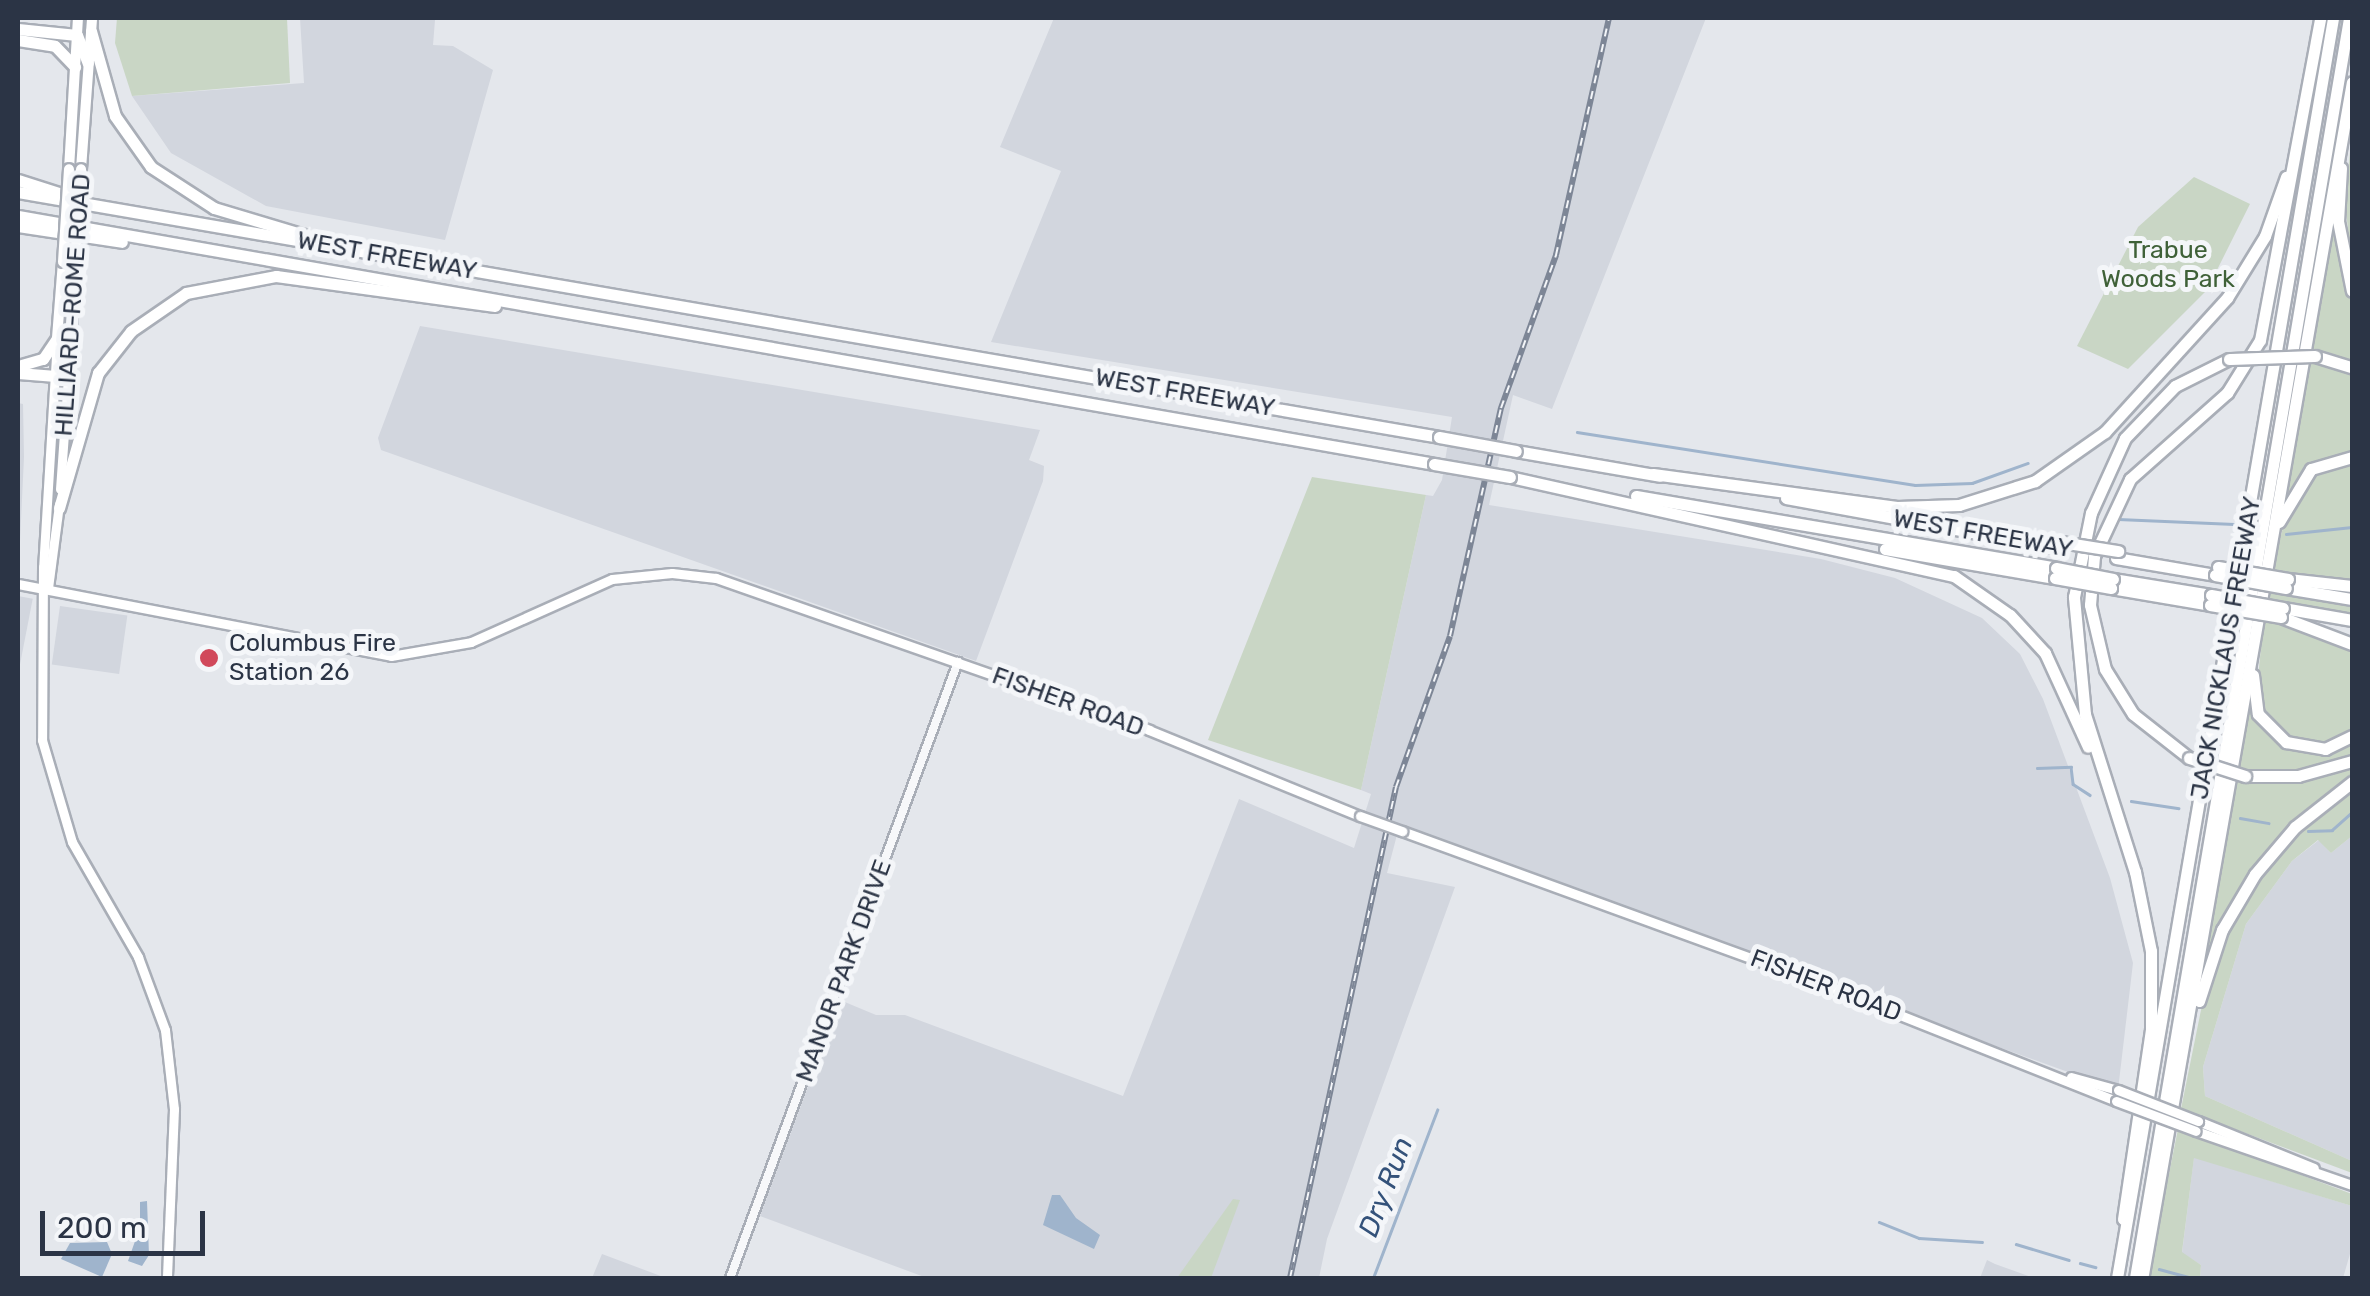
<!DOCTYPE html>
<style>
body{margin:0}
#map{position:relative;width:2370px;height:1296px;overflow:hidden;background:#e4e7ec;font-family:Rubik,sans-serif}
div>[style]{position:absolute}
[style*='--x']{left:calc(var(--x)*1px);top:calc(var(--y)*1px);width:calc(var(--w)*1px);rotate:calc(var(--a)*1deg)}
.built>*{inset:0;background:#d2d6de;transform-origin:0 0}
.green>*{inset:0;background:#c9d6c5;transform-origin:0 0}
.water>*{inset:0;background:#9fb4cc}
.stream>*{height:2.5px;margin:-1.25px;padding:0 1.25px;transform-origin:1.25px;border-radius:1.25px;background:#9fb4cc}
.roads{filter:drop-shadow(2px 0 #a9aeb7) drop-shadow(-2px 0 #a9aeb7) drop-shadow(0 2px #a9aeb7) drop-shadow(0 -2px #a9aeb7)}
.tertiary>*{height:8px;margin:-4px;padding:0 4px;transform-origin:4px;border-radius:4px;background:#f7f8fa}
.secondary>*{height:9px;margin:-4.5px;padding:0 4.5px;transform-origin:4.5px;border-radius:4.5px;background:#fff}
.primary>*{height:10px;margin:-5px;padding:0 5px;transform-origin:5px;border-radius:5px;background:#fff}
.motorway>*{height:11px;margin:-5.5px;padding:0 5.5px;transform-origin:5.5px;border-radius:5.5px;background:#fff}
.rail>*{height:6px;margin-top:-3px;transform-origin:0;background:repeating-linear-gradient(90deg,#f4f6f9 0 8px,#7d8696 0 16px);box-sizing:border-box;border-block:2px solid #7d8696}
.bridges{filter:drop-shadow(2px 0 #a9aeb7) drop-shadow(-2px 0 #a9aeb7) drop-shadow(0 2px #a9aeb7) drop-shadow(0 -2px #a9aeb7)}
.secondary-bridge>*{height:9px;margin:-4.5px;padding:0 4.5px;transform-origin:4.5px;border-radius:4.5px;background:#fff}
.primary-bridge>*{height:10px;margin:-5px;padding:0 5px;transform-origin:5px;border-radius:5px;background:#fff}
.motorway-bridge>*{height:11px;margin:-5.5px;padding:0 5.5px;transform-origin:5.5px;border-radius:5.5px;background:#fff}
.dots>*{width:28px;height:28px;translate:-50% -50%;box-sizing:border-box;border:5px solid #f4f6f9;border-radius:50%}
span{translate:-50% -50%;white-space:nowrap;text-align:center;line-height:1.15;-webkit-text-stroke:10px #f4f6f9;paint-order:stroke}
.park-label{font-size:25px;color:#3f6138}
.street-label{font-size:25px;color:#2b3445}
.poi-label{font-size:25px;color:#2b3445}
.left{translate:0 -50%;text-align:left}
.water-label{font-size:28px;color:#34527a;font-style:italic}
.frame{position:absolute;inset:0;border:20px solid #2b3445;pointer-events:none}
.scale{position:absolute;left:40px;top:1211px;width:165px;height:45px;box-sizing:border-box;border:5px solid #2b3445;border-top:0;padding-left:12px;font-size:30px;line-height:35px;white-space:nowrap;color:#2b3445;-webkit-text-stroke:8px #f4f6f9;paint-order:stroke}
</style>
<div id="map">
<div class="built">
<div style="clip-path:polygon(300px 18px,435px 20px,433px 45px,453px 46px,493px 70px,445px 240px,266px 206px,171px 153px,132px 96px,304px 83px)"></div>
<div style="clip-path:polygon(1054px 18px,1706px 18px,1552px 409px,1513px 395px,1489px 505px,1821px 559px,1895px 578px,1982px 618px,2020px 654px,2043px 699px,2110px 878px,2133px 963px,2118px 1090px,1398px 831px,1387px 873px,1455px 887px,1327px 1239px,1319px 1278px,927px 1278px,760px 1216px,840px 1000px,876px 1015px,905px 1015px,1123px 1096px,1239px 799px,1354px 848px,1371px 794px,1361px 790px,1426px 495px,1433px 496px,1442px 480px,1452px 417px,991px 342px,1061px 171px,1000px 147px)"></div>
<div style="clip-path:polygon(420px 326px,1040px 430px,1029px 460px,1044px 466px,1043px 481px,976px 661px,381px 450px,378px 438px)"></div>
<div style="clip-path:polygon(18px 403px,23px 404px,24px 457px,18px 584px)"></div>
<div style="left:18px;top:596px;width:15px;height:66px;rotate:11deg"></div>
<div style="left:60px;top:606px;width:68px;height:59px;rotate:8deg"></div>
<div style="clip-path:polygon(2352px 836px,2352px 1161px,2205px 1096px,2203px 1067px,2246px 924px,2292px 861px,2319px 840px,2331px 853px)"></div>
<div style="clip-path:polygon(2194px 1157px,2352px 1206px,2352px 1247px,2343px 1278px,2200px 1278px,2201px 1265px,2182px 1253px)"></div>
<div style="clip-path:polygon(602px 1254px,666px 1278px,592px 1278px)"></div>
<div style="clip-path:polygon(1987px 1260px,1995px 1264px,2034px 1278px,1980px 1278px)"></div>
</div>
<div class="green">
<div style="clip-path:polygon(117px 18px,287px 18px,290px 83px,132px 96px,115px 43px)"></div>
<div style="clip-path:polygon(2352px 132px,2352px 266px,2345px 202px)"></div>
<div style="clip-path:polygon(2194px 177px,2250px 204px,2207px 290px,2128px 369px,2077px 346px,2138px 227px)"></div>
<div style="clip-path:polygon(2332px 199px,2352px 297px,2352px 360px,2309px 348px)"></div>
<div style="clip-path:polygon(2308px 360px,2352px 373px,2352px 454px,2308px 467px,2282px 500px)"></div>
<div style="clip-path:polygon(2352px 460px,2352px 583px,2272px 572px,2285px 519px,2309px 475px)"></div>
<div style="clip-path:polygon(1312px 477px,1426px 495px,1361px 790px,1208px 740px)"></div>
<div style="left:2269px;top:589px;width:84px;height:10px;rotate:10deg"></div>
<div style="clip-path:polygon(2264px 617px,2352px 649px,2352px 730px,2325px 746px,2296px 744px,2264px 718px,2257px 688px)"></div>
<div style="clip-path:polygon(2248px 698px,2279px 742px,2316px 753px,2352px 739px,2352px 757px,2286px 772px,2238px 769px)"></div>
<div style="clip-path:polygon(2352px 767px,2352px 779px,2253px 872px,2200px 983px,2235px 780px,2279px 783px)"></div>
<div style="clip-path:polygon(2352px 786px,2352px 836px,2331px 853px,2318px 840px,2292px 861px,2246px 924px,2203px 1067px,2205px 1096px,2352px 1161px,2352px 1173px,2181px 1109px,2202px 1005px,2226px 933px,2288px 840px)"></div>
<div style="clip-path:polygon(2178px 1129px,2352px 1194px,2352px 1206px,2194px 1158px,2182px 1252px,2201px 1265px,2200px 1278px,2148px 1278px)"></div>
<div style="clip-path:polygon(1233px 1199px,1240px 1200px,1211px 1278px,1177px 1278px)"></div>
</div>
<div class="water">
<div style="clip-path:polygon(1052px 1195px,1060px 1195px,1076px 1218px,1100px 1235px,1094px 1249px,1043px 1225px)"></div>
<div style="clip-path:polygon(147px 1201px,149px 1255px,142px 1266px,128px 1261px,140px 1227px,140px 1202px)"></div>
<div style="clip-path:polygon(107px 1242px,112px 1254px,102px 1277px,61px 1259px,70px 1243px)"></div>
</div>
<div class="stream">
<div style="--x:1577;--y:432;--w:342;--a:8.9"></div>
<div style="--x:1915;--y:485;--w:57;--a:-2"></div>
<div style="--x:1972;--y:483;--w:59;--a:-19.7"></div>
<div style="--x:2118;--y:519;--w:116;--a:2.5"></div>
<div style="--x:2286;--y:534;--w:66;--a:-6.1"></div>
<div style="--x:2037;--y:768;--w:34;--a:-2"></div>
<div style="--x:2071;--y:767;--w:17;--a:83"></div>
<div style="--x:2073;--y:784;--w:20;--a:33"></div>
<div style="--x:2131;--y:801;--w:48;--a:8.5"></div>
<div style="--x:2240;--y:818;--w:29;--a:10"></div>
<div style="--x:2308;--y:831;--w:24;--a:-2"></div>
<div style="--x:2332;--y:830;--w:27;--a:-42"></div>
<div style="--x:1879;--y:1222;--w:43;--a:21.8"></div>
<div style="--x:1919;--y:1238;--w:63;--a:3.6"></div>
<div style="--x:2016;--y:1244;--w:55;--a:16.8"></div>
<div style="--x:2080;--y:1263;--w:16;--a:15"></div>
<div style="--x:2159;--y:1269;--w:35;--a:15"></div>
<div style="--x:1373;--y:1278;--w:180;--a:-69.1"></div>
</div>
<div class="roads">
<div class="tertiary">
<div style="--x:730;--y:1278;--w:657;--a:-69.69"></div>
</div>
<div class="secondary">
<div style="--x:57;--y:340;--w:227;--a:93.5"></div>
<div style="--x:43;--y:567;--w:173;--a:90.3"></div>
<div style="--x:42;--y:740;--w:106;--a:73.6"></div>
<div style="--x:72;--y:842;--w:133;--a:60.1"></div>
<div style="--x:138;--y:957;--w:78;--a:69.7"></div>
<div style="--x:165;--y:1030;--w:80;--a:83.5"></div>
<div style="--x:174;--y:1109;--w:169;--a:92.4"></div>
<div style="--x:60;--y:489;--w:112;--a:-85.9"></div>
<div style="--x:18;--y:584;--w:380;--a:10.9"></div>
<div style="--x:391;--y:656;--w:81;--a:-9.9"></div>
<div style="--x:471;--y:642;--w:154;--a:-24.1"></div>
<div style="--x:612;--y:579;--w:60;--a:-5.7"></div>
<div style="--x:672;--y:573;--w:44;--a:6.5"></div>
<div style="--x:716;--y:578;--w:459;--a:19.3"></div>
<div style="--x:1149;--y:730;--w:228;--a:22.2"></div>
<div style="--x:48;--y:588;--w:84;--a:-82.5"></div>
<div style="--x:1402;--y:831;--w:436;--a:20"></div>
<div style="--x:1812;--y:980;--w:327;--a:21.7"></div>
<div style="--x:2071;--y:1077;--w:49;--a:15.5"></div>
<div style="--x:2198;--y:1121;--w:125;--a:22.1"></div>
<div style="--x:2196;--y:1131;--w:165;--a:19.1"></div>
</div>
<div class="primary">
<div style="--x:69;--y:169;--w:151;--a:-86.6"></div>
<div style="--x:81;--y:169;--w:151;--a:-85.8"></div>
<div style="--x:57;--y:338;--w:76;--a:-85.5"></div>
<div style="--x:68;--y:377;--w:114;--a:-86.5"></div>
</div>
<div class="motorway">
<div style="--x:18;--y:29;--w:59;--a:5.8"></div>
<div style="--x:77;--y:35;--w:30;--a:69"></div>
<div style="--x:91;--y:31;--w:88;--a:74.2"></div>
<div style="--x:115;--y:116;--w:62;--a:54.8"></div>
<div style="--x:151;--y:167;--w:75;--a:33.1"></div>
<div style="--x:214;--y:208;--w:94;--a:16.7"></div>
<div style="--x:18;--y:40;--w:37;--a:9"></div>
<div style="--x:55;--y:46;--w:29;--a:46"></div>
<div style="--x:2341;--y:168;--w:53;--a:93.2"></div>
<div style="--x:2338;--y:221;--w:71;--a:78.7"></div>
<div style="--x:18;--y:180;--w:46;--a:17.7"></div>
<div style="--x:18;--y:192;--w:1442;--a:9.78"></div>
<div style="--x:18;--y:216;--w:1438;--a:9.93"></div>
<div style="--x:18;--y:226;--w:105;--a:8.7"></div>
<div style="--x:2315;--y:356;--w:39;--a:17"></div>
<div style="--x:18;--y:366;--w:26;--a:-16"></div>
<div style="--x:43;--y:359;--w:25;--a:-56"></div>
<div style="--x:18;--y:373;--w:50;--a:4.6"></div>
<div style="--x:1516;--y:451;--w:146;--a:9.8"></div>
<div style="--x:1653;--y:474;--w:246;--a:7.7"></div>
<div style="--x:1897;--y:507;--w:62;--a:-1.8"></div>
<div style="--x:1959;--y:505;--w:80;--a:-17.5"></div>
<div style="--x:2035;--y:481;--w:85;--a:-35"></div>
<div style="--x:2105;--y:432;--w:181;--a:-47.7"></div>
<div style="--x:2227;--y:298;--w:73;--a:-58.5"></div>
<div style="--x:2265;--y:236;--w:63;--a:-70.4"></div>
<div style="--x:1510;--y:477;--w:455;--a:12.6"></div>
<div style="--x:1954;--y:576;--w:68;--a:34.9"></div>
<div style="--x:2010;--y:615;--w:52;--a:47.4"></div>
<div style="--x:2045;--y:653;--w:103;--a:65.4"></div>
<div style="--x:1636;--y:496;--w:426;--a:9.7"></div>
<div style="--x:1786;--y:498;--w:278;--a:10.4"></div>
<div style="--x:59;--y:508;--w:141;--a:-73.9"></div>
<div style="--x:98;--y:373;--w:53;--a:-51.8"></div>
<div style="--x:131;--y:331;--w:67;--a:-34.6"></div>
<div style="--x:186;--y:293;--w:92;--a:-10.7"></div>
<div style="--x:276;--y:276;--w:221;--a:7.8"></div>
<div style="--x:2279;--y:522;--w:62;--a:-58.9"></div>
<div style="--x:2311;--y:469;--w:43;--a:-16.3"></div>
<div style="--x:1885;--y:549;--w:172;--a:9.7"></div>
<div style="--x:2116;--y:558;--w:100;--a:9.7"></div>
<div style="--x:2113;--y:579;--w:99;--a:9.3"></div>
<div style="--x:2288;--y:579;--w:64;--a:6.2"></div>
<div style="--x:2111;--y:588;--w:100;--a:9.7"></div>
<div style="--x:2286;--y:588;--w:67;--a:9.5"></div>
<div style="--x:2283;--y:608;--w:70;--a:9.9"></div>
<div style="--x:2281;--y:617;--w:76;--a:20.8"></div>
<div style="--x:2253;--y:675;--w:39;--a:83"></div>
<div style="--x:2258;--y:714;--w:40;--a:45"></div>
<div style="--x:2286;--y:742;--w:40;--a:10"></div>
<div style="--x:2325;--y:749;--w:30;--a:-26"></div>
<div style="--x:2189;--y:758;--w:71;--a:-141.8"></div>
<div style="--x:2133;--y:714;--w:53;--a:-121.9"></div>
<div style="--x:2105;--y:669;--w:66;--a:-103.2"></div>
<div style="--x:2090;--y:605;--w:49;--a:-85.3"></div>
<div style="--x:2094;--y:556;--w:85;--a:-64.9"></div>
<div style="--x:2130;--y:479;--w:130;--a:-41.6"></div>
<div style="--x:2227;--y:393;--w:62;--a:-58.1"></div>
<div style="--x:2260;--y:340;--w:328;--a:-79.4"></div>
<div style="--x:2245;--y:776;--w:53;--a:0"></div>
<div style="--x:2298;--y:776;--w:56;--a:-15.5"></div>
<div style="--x:2199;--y:1001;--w:75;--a:-72.1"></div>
<div style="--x:2222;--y:930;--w:65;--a:-59.5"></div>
<div style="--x:2255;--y:874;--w:62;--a:-49.6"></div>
<div style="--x:2295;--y:827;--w:73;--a:-38.3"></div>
<div style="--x:2123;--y:1219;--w:191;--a:-81.6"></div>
<div style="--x:2151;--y:1030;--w:79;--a:-90"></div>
<div style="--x:2151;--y:951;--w:81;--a:-101.4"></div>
<div style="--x:2135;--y:872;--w:166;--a:-107.6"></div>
<div style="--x:2085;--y:714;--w:118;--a:-95.4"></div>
<div style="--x:2074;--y:597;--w:86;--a:-78.6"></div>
<div style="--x:2091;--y:513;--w:82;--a:-65.6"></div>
<div style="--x:2125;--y:438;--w:72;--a:-46.1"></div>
<div style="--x:2175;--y:386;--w:60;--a:-26.6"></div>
<div style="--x:2143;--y:1274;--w:1210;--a:-80.06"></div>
<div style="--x:2117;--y:1278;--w:1278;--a:-80.27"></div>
<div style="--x:2135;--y:1278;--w:1278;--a:-80.36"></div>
</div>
</div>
<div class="rail">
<div style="--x:1290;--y:1278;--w:502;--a:-77.82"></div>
<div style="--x:1396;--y:787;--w:160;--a:-70.3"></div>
<div style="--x:1450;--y:636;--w:234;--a:-77.4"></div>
<div style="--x:1501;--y:408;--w:163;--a:-70.2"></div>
<div style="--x:1556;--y:255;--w:243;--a:-77.4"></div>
</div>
<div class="bridges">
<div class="secondary-bridge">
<div style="--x:1360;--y:816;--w:45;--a:19.7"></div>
<div style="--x:2118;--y:1090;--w:86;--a:21.2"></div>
<div style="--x:2116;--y:1101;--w:85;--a:20.6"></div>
</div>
<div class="primary-bridge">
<div style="--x:63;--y:262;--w:93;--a:-86.3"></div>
<div style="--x:75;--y:263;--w:94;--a:-86.3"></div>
</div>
<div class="motorway-bridge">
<div style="--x:2229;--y:359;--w:86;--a:-2"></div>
<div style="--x:1439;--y:437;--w:78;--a:10.3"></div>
<div style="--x:1434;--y:464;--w:77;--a:9.7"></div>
<div style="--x:2061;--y:542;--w:58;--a:9"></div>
<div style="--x:2218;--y:567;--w:71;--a:9.7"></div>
<div style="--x:2056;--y:568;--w:58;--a:10.9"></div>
<div style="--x:2215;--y:575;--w:72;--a:10.4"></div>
<div style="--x:2055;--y:578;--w:57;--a:10.1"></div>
<div style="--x:2211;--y:595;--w:73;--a:10.2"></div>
<div style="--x:2210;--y:605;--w:72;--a:9.6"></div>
<div style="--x:2189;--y:758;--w:59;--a:17.8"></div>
</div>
</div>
<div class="dots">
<div style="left:209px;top:658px;background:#d1495b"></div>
</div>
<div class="park-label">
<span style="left:2168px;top:265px">Trabue<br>Woods Park</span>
</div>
<div class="street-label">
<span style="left:387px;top:256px;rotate:10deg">WEST FREEWAY</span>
<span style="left:73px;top:305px;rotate:-86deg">HILLIARD-ROME ROAD</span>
<span style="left:1185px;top:393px;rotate:10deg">WEST FREEWAY</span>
<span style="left:1983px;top:534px;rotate:10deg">WEST FREEWAY</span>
<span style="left:2226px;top:648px;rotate:-80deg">JACK NICKLAUS FREEWAY</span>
<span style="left:1068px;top:702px;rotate:20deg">FISHER ROAD</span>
<span style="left:844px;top:971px;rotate:-70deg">MANOR PARK DRIVE</span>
<span style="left:1826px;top:986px;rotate:21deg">FISHER ROAD</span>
</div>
<div class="poi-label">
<span class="left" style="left:229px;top:658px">Columbus Fire<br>Station 26</span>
</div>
<div class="water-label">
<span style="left:1386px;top:1187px;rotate:-69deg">Dry Run</span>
</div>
<div class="frame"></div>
<div class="scale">200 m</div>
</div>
